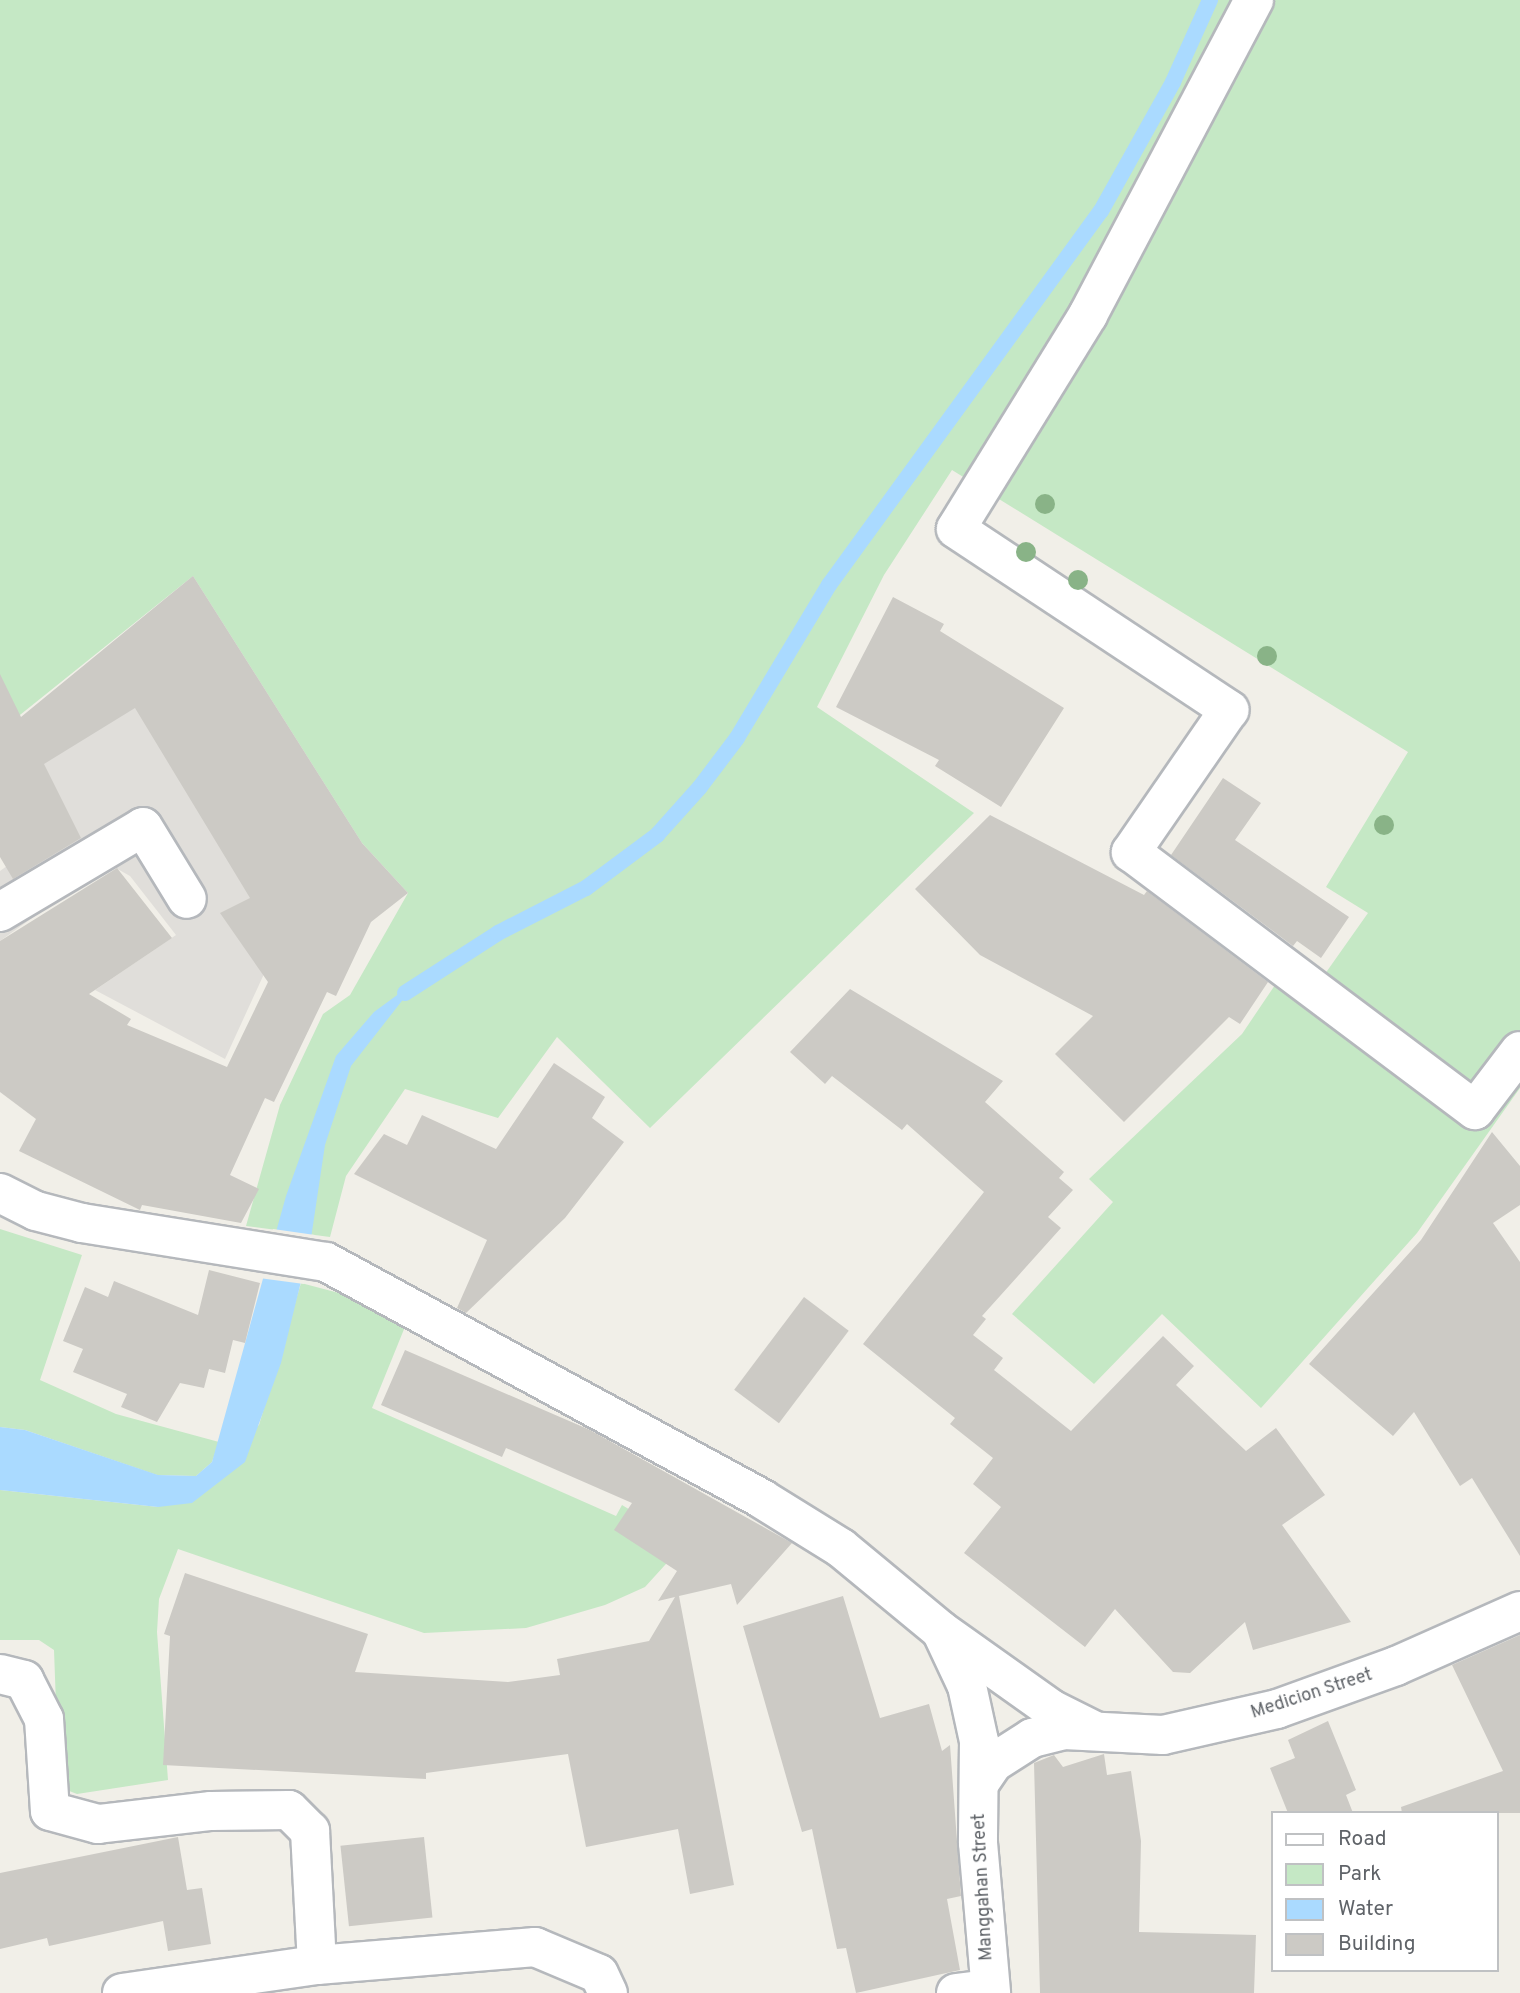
<!DOCTYPE html>
<style>
body{margin:0}
#map{position:relative;width:1520px;height:1993px;overflow:hidden;background:#f1efe8;font-family:Overpass,sans-serif}
div>[style]{position:absolute}
[style*='--x']{left:calc(var(--x)*1px);top:calc(var(--y)*1px);width:calc(var(--w)*1px);rotate:calc(var(--a)*1deg)}
.industrial>*{inset:0;background:#e0deda}
.green>*{inset:0;background:#c5e8c5}
.water>*{inset:0;background:#aadaff}
.pier>*{inset:0;background:#f1efe8}
.stream>*{height:16px;margin:-8px;padding:0 8px;transform-origin:8px;border-radius:8px;background:#aadaff}
.building>*{inset:0;background:#cccac5;transform-origin:0 0}
.roads{filter:drop-shadow(2px 0 #b5b8bc) drop-shadow(-2px 0 #b5b8bc) drop-shadow(0 2px #b5b8bc) drop-shadow(0 -2px #b5b8bc)}
.minor>*{height:38px;margin:-19px;padding:0 19px;transform-origin:19px;border-radius:19px;background:#fff}
.trees>*{width:20px;height:20px;margin:-10px;border-radius:50%;background:#89b387}
span{translate:-50% -50%;white-space:nowrap;text-align:center;line-height:1.15;-webkit-text-stroke:5px #fff;paint-order:stroke}
.street-label{font-size:18px;color:#5f6368}
.legend{position:absolute;left:1271px;top:1811px;width:228px;height:161px;box-sizing:border-box;background:#fff;border:2px solid #bfc1c3;margin:0;padding:9px 12px;list-style:none;font-size:21px;color:#5f6368}
.legend li{display:flex;align-items:center;gap:14px;height:35px}
.legend b{width:35px;border:2px solid #bfc1c3}
</style>
<div id="map">
<div class="industrial">
<div style="clip-path:polygon(193px 576px,362px 843px,313px 867px,225px 1059px,95px 990px,176px 935px,130px 876px,114px 867px,95px 873px,0 941px,0 871px,25px 853px,0 735px)"></div>
</div>
<div class="green">
<div style="clip-path:polygon(0 0,1520px 0,1520px 1088px,1417px 1233px,1261px 1408px,1162px 1314px,1094px 1384px,1012px 1314px,1113px 1202px,1089px 1179px,1242px 1034px,1279px 979px,1308px 998px,1368px 913px,1326px 887px,1408px 752px,952px 470px,884px 575px,817px 707px,974px 813px,650px 1128px,557px 1037px,498px 1118px,405px 1089px,346px 1176px,330px 1237px,246px 1226px,280px 1105px,323px 1014px,350px 995px,408px 893px,362px 843px,193px 576px,0 731px)"></div>
<div style="clip-path:polygon(0 1229px,82px 1255px,40px 1380px,116px 1414px,219px 1442px,212px 1462px,196px 1476px,157px 1475px,25px 1430px,0 1427px)"></div>
<div style="clip-path:polygon(301px 1283px,411px 1312px,372px 1408px,616px 1516px,622px 1505px,685px 1543px,645px 1587px,605px 1605px,526px 1628px,424px 1633px,178px 1549px,159px 1599px,157px 1632px,168px 1780px,77px 1794px,59px 1787px,54px 1650px,39px 1640px,0 1640px,0 1490px,158px 1507px,259px 1425px)"></div>
</div>
<div class="water">
<div style="clip-path:polygon(419px 979px,351px 1066px,325px 1145px,310px 1245px,281px 1363px,245px 1462px,192px 1503px,158px 1507px,0 1490px,0 1427px,25px 1430px,158px 1475px,196px 1476px,212px 1462px,286px 1196px,336px 1056px,374px 1012px)"></div>
</div>
<div class="pier">
<div style="clip-path:polygon(273px 1229px,315px 1235px,304px 1284px,259px 1278px)"></div>
</div>
<div class="stream">
<div style="--x:405;--y:993;--w:111;--a:-32.8"></div>
<div style="--x:498;--y:933;--w:99;--a:-27.1"></div>
<div style="--x:586;--y:888;--w:89;--a:-36.7"></div>
<div style="--x:657;--y:835;--w:64;--a:-48.1"></div>
<div style="--x:700;--y:787;--w:61;--a:-52.9"></div>
<div style="--x:737;--y:738;--w:179;--a:-59"></div>
<div style="--x:829;--y:585;--w:462;--a:-54"></div>
<div style="--x:1101;--y:211;--w:148;--a:-60.8"></div>
<div style="--x:1173;--y:82;--w:90;--a:-65.7"></div>
</div>
<div class="building">
<div style="clip-path:polygon(193px 576px,362px 843px,408px 893px,371px 922px,336px 996px,327px 992px,274px 1102px,265px 1098px,230px 1175px,259px 1189px,241px 1223px,142px 1205px,140px 1210px,19px 1151px,36px 1119px,0 1092px,0 941px,117px 868px,172px 938px,89px 994px,131px 1019px,127px 1025px,227px 1067px,268px 982px,220px 913px,250px 898px,135px 708px,44px 764px,81px 838px,13px 879px,0 857px,0 674px,21px 717px)"></div>
<div style="clip-path:polygon(893px 597px,944px 624px,940px 631px,1064px 708px,1001px 807px,935px 766px,939px 760px,836px 707px)"></div>
<div style="clip-path:polygon(1223px 778px,1261px 803px,1235px 840px,1349px 917px,1321px 958px,1297px 941px,1293px 946px,1171px 855px)"></div>
<div style="clip-path:polygon(990px 815px,1144px 895px,1147px 891px,1268px 982px,1240px 1024px,1229px 1017px,1124px 1122px,1055px 1054px,1093px 1016px,980px 955px,915px 889px)"></div>
<div style="clip-path:polygon(850px 989px,1003px 1081px,985px 1102px,1064px 1172px,1059px 1178px,1073px 1190px,1048px 1217px,1061px 1228px,982px 1316px,986px 1319px,973px 1335px,1003px 1358px,994px 1370px,1071px 1431px,1163px 1336px,1194px 1366px,1176px 1385px,1246px 1451px,1276px 1428px,1325px 1495px,1282px 1525px,1351px 1622px,1253px 1650px,1245px 1622px,1190px 1673px,1173px 1672px,1115px 1609px,1085px 1647px,964px 1553px,1001px 1507px,973px 1484px,993px 1458px,950px 1424px,955px 1418px,863px 1344px,984px 1192px,907px 1124px,902px 1130px,832px 1076px,825px 1084px,790px 1052px)"></div>
<div style="clip-path:polygon(554px 1063px,605px 1097px,592px 1118px,624px 1142px,565px 1218px,466px 1313px,457px 1308px,487px 1240px,354px 1174px,384px 1134px,407px 1145px,422px 1115px,496px 1149px)"></div>
<div style="clip-path:polygon(1492px 1132px,1520px 1166px,1520px 1205px,1493px 1223px,1520px 1262px,1520px 1556px,1472px 1478px,1460px 1486px,1414px 1412px,1393px 1436px,1309px 1364px,1421px 1240px)"></div>
<div style="clip-path:polygon(209px 1270px,260px 1283px,245px 1343px,233px 1340px,225px 1373px,209px 1369px,204px 1388px,180px 1383px,157px 1422px,121px 1407px,127px 1394px,73px 1372px,83px 1349px,63px 1341px,85px 1287px,108px 1297px,114px 1281px,198px 1315px)"></div>
<div style="left:804px;top:1297px;width:56px;height:116px;rotate:37deg"></div>
<div style="clip-path:polygon(405px 1350px,590px 1430px,792px 1543px,737px 1605px,731px 1584px,679px 1596px,734px 1885px,690px 1894px,678px 1829px,586px 1847px,568px 1754px,426px 1773px,426px 1779px,163px 1765px,170px 1636px,164px 1634px,185px 1573px,368px 1634px,355px 1672px,508px 1682px,560px 1675px,557px 1659px,649px 1641px,675px 1597px,658px 1601px,677px 1571px,614px 1530px,632px 1503px,506px 1448px,502px 1457px,381px 1405px)"></div>
<div style="clip-path:polygon(843px 1596px,880px 1718px,929px 1704px,942px 1751px,950px 1745px,961px 1896px,947px 1899px,960px 1970px,856px 1993px,846px 1948px,837px 1949px,812px 1829px,802px 1832px,743px 1626px)"></div>
<div style="clip-path:polygon(1520px 1635px,1520px 1813px,1402px 1813px,1401px 1807px,1503px 1771px,1452px 1665px)"></div>
<div style="clip-path:polygon(1328px 1721px,1356px 1790px,1346px 1795px,1353px 1813px,1288px 1813px,1270px 1768px,1295px 1758px,1288px 1740px)"></div>
<div style="clip-path:polygon(1104px 1754px,1107px 1775px,1131px 1771px,1141px 1841px,1139px 1932px,1256px 1935px,1254px 1993px,1040px 1993px,1034px 1763px,1054px 1755px,1063px 1767px)"></div>
<div style="clip-path:polygon(178px 1837px,187px 1890px,202px 1888px,211px 1944px,168px 1951px,163px 1921px,49px 1946px,47px 1938px,0 1949px,0 1873px)"></div>
<div style="left:424px;top:1837px;width:81px;height:84px;rotate:84deg"></div>
</div>
<div class="roads">
<div class="minor">
<div style="--x:1254;--y:0;--w:356;--a:117.8"></div>
<div style="--x:1088;--y:315;--w:251;--a:121.7"></div>
<div style="--x:956;--y:529;--w:328;--a:33.5"></div>
<div style="--x:1229;--y:710;--w:173;--a:124.6"></div>
<div style="--x:1131;--y:852;--w:430;--a:36.9"></div>
<div style="--x:1475;--y:1110;--w:74;--a:-52.7"></div>
<div style="--x:0;--y:912;--w:166;--a:-30.7"></div>
<div style="--x:143;--y:827;--w:84;--a:58.6"></div>
<div style="--x:0;--y:1193;--w:40;--a:26.6"></div>
<div style="--x:36;--y:1211;--w:48;--a:14.6"></div>
<div style="--x:82;--y:1223;--w:247;--a:9.1"></div>
<div style="--x:326;--y:1262;--w:496;--a:28.5"></div>
<div style="--x:762;--y:1499;--w:93;--a:31.8"></div>
<div style="--x:841;--y:1548;--w:129;--a:39.6"></div>
<div style="--x:940;--y:1630;--w:136;--a:35.4"></div>
<div style="--x:1051;--y:1709;--w:47;--a:26.6"></div>
<div style="--x:943;--y:1635;--w:56;--a:64.8"></div>
<div style="--x:967;--y:1686;--w:56;--a:77.7"></div>
<div style="--x:979;--y:1741;--w:102;--a:90.6"></div>
<div style="--x:978;--y:1843;--w:151;--a:85"></div>
<div style="--x:0;--y:1674;--w:25;--a:14"></div>
<div style="--x:24;--y:1680;--w:44;--a:62.9"></div>
<div style="--x:44;--y:1719;--w:92;--a:86.3"></div>
<div style="--x:50;--y:1811;--w:50;--a:15.2"></div>
<div style="--x:98;--y:1824;--w:114;--a:-6.6"></div>
<div style="--x:211;--y:1811;--w:78;--a:-0.7"></div>
<div style="--x:289;--y:1810;--w:30;--a:45"></div>
<div style="--x:310;--y:1831;--w:134;--a:87"></div>
<div style="--x:981;--y:1781;--w:22;--a:-56"></div>
<div style="--x:993;--y:1763;--w:46;--a:-32.7"></div>
<div style="--x:1032;--y:1738;--w:33;--a:-14"></div>
<div style="--x:1064;--y:1730;--w:99;--a:2.9"></div>
<div style="--x:1163;--y:1735;--w:117;--a:-12.8"></div>
<div style="--x:1277;--y:1709;--w:127;--a:-19.9"></div>
<div style="--x:1396;--y:1666;--w:136;--a:-23.9"></div>
<div style="--x:122;--y:1993;--w:197;--a:-8.2"></div>
<div style="--x:317;--y:1965;--w:219;--a:-4.7"></div>
<div style="--x:535;--y:1947;--w:69;--a:22.9"></div>
<div style="--x:599;--y:1974;--w:21;--a:65"></div>
<div style="--x:956;--y:1993;--w:34;--a:-7"></div>
</div>
</div>
<div class="trees">
<div style="left:1045px;top:504px"></div>
<div style="left:1026px;top:552px"></div>
<div style="left:1078px;top:580px"></div>
<div style="left:1267px;top:656px"></div>
<div style="left:1384px;top:825px"></div>
</div>
<div class="street-label">
<span style="left:1312px;top:1695px;rotate:-18deg">Medicion Street</span>
<span style="left:984px;top:1887px;rotate:-93deg">Manggahan Street</span>
</div>
<ul class="legend">
<li><b style="height:9px;background:#fff"></b>Road</li>
<li><b style="height:19px;background:#c5e8c5"></b>Park</li>
<li><b style="height:19px;background:#aadaff"></b>Water</li>
<li><b style="height:19px;background:#cccac5"></b>Building</li>
</ul>
</div>
